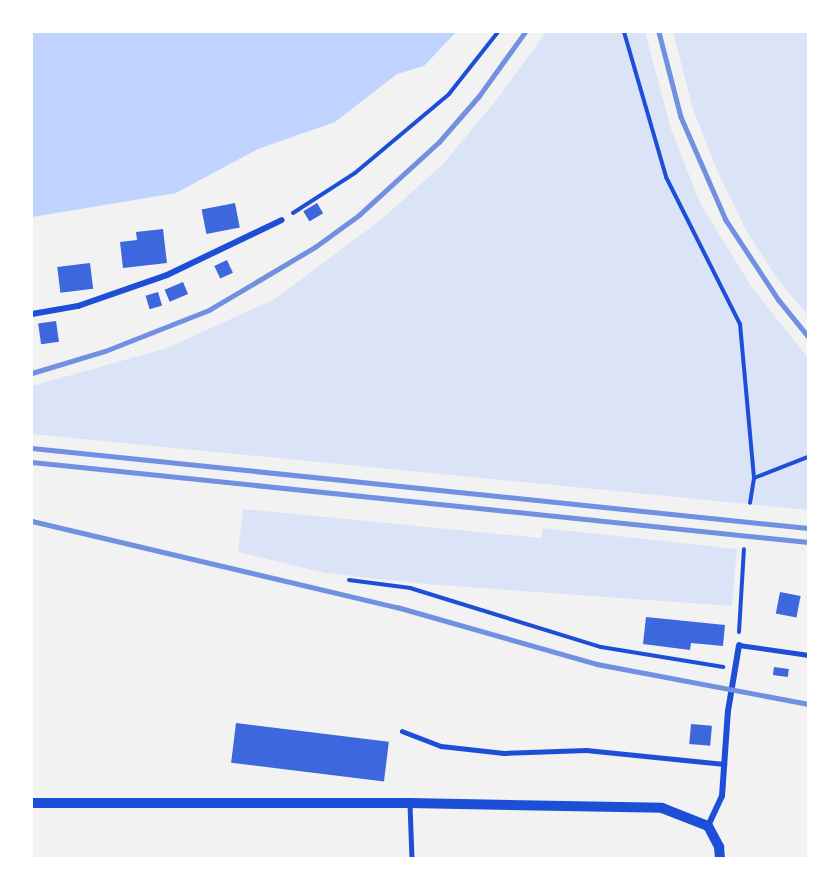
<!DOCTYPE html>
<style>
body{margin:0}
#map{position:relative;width:840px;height:890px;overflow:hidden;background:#f2f2f2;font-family:Figtree,sans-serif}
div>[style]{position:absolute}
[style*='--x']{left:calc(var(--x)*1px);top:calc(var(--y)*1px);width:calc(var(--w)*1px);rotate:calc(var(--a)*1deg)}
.green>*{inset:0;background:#dbe4f7}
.water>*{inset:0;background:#bfd3fe}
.building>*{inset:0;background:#3d67dc;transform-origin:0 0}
.path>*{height:4px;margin:-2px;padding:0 2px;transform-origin:2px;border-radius:2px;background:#1d4ed8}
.service>*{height:4.5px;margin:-2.25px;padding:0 2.25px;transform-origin:2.25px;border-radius:2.25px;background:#1d4ed8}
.minor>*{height:6px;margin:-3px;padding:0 3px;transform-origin:3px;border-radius:3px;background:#1d4ed8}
.tertiary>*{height:10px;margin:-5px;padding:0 5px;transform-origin:5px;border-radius:5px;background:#1d4ed8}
.rail>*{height:4.5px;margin:-2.25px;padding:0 2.25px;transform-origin:2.25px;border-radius:2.25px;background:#7290e2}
span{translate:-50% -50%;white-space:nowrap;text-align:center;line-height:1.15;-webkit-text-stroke:4.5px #fff;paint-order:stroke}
.frame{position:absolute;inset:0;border:33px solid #fff;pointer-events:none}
</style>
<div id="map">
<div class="green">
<div style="clip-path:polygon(546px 32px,645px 32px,671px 129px,700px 203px,751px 286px,808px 358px,808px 510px,32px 434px,32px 386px,167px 348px,275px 299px,382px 219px,443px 164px,498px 98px)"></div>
<div style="clip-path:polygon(673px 32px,808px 32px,808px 316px,776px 277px,746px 230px,717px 170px,693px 109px)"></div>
<div style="clip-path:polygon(243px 509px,541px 538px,543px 528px,737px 549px,732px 606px,425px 584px,325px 573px,238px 552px)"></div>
</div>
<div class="water">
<div style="clip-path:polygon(32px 32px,456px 32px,424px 66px,397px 74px,335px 122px,258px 149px,176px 193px,32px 217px)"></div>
</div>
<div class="building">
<div style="left:235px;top:203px;width:25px;height:34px;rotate:79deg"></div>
<div style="left:317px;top:203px;width:12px;height:16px;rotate:59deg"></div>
<div style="clip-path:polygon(163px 229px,167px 263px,123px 268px,120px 242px,137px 240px,136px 232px)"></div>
<div style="left:227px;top:260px;width:14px;height:14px;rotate:65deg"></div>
<div style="left:90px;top:263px;width:26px;height:33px;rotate:83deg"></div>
<div style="left:183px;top:282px;width:13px;height:20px;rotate:67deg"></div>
<div style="left:158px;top:292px;width:14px;height:13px;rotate:73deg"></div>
<div style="left:56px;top:321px;width:21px;height:18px;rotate:82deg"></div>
<div style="left:780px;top:592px;width:21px;height:22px;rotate:11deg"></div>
<div style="clip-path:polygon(646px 617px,725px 625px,723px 646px,691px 643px,690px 650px,643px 644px)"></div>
<div style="left:774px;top:667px;width:15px;height:8px;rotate:8deg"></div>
<div style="left:236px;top:723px;width:154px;height:40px;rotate:7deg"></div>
<div style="left:691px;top:724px;width:21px;height:20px;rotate:5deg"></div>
</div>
<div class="path">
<div style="--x:624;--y:32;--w:151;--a:73.8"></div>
<div style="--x:666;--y:177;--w:165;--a:63.3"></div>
<div style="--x:740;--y:324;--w:155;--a:84.8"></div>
<div style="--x:754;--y:478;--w:25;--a:99"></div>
<div style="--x:293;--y:213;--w:74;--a:-32.8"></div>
<div style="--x:355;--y:173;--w:123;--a:-40"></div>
<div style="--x:449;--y:94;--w:79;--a:-51.7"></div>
<div style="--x:754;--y:478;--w:58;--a:-21.3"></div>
<div style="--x:349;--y:580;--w:62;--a:7.5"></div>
<div style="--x:410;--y:588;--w:200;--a:17.2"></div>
<div style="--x:601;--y:647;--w:124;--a:9.3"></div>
<div style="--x:739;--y:632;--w:83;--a:-86.6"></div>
</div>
<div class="service">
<div style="--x:739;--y:645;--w:70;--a:8.2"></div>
<div style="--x:402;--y:731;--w:42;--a:21"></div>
<div style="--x:441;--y:746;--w:63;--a:6.3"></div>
<div style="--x:504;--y:753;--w:82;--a:-2.1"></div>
<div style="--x:586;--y:750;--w:139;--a:5.8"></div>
<div style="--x:410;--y:804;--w:54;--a:87.9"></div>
</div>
<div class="minor">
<div style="--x:32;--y:314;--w:47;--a:-9.9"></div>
<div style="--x:78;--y:306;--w:94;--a:-19.2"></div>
<div style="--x:167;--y:275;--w:127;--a:-25.6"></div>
<div style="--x:708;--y:826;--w:33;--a:-65"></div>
<div style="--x:722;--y:796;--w:85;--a:-86"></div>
<div style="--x:728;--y:711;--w:67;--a:-80.5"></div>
</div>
<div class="tertiary">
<div style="--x:32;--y:803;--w:378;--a:0"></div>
<div style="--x:410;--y:803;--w:252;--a:1.1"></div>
<div style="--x:662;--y:808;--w:49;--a:21.4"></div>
<div style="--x:708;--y:826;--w:24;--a:62"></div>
<div style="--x:719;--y:847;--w:11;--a:85"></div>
</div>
<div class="rail">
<div style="--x:659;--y:32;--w:88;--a:75.5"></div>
<div style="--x:681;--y:117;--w:112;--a:66.4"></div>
<div style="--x:726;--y:220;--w:95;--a:56.6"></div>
<div style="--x:778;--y:299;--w:48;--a:51"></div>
<div style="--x:32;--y:373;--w:76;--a:-16.8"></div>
<div style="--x:105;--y:351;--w:112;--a:-21.5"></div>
<div style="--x:209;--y:310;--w:123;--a:-30.7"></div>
<div style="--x:315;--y:247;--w:54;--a:-36"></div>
<div style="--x:359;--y:215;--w:108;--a:-42.4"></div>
<div style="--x:439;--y:142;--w:61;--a:-49"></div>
<div style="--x:479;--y:96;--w:79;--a:-54.3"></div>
<div style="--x:32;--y:448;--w:780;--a:5.89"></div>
<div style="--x:32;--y:462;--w:780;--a:5.89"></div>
<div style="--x:32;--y:521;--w:375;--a:13.3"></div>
<div style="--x:397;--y:607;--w:208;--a:15.9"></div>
<div style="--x:597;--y:664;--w:215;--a:10.7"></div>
</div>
<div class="frame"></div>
</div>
